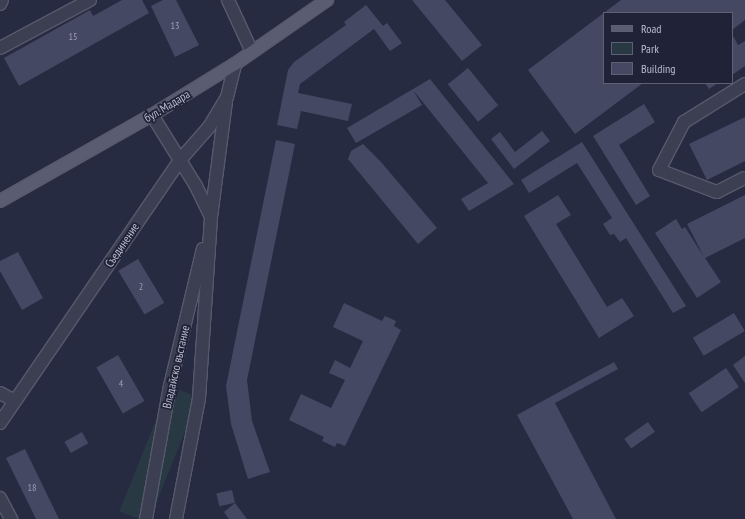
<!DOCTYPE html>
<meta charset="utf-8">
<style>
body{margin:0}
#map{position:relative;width:745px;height:519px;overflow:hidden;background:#272b42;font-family:"PT Sans Narrow",sans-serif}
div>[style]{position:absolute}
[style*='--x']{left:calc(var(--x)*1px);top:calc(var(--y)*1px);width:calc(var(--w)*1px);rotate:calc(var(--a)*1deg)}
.green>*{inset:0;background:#293943;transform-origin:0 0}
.building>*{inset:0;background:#444862;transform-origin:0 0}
.roads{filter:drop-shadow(1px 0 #57596c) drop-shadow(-1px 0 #57596c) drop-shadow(0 1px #57596c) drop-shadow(0 -1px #57596c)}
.minor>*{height:12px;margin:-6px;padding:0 6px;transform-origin:6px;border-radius:6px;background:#3c3e52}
.major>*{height:12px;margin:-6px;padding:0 6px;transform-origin:6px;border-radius:6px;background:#5a5d72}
span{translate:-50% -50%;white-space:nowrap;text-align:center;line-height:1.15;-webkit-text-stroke:3.5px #202337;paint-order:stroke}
.number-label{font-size:10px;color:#9c9eb2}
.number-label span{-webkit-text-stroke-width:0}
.street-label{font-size:12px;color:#b9bacc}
.legend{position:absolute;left:603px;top:12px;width:130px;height:72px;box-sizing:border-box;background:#202337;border:1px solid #5d5f73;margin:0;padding:5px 7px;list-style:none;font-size:12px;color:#b9bacc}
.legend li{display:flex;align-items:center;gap:8px;height:20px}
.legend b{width:20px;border:1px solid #5d5f73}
</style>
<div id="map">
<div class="green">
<div style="left:170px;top:386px;width:31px;height:135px;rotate:22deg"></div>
</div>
<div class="building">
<div style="clip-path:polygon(122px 0,142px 0,149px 13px,19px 86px,4px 58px,90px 10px,93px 16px)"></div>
<div style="clip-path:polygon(163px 0,176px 0,199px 45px,175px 57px,151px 6px)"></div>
<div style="clip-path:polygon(412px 0,445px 0,482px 45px,462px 61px)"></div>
<div style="clip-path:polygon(621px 0,745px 0,745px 20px,732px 30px,732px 13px,604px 13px,604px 83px,643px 83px,575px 134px,528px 70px)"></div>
<div style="clip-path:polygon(366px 5px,383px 26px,387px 23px,402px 43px,390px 51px,374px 29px,300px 84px,298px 93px,352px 104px,348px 121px,301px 111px,297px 129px,277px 125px,288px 70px,294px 62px,346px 25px,344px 22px)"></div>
<div style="clip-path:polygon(732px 34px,738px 45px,745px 41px,745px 66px,732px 75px)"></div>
<div style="left:468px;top:68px;width:48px;height:26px;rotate:51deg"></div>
<div style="clip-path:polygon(430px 79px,514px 184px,469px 211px,461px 199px,488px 183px,413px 90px,422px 105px,356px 143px,347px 128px)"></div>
<div style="clip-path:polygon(705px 83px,718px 83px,709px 89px)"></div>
<div style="clip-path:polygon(644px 104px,655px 122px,619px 145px,650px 196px,636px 205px,593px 136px)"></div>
<div style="clip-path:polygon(745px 117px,745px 161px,707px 180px,689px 144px)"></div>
<div style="clip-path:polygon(542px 131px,550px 141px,514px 169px,491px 139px,500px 132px,515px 152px)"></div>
<div style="clip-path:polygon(276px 140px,295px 144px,247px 380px,252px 421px,270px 472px,248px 479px,231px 424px,226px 386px)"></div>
<div style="clip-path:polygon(582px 142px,686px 306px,673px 313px,626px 238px,620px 242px,614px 234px,610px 235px,603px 224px,612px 218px,577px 163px,529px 193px,521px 180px)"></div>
<div style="clip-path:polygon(363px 144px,381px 162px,437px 228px,418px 244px,348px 159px,351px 151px)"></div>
<div style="clip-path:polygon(558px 195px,571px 215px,556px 224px,607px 307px,622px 298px,634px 316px,599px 338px,524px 216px)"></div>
<div style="clip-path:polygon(745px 195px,745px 238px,705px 258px,721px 282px,697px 298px,655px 233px,676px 219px,682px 229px,685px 227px,704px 257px,687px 224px)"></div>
<div style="clip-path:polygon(18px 252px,43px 298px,22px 310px,0 271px,0 261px)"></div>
<div style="left:138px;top:259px;width:51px;height:23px;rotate:59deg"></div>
<div style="clip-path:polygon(344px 303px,382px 321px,385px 316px,396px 321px,394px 326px,401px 330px,345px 446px,337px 443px,335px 447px,322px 441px,324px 437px,289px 420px,301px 394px,331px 408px,345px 380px,329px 373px,335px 360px,350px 368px,363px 341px,333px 327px)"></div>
<div style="left:734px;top:313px;width:21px;height:48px;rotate:59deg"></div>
<div style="left:118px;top:355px;width:53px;height:25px;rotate:60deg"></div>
<div style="clip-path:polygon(745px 356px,745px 383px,733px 365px)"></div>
<div style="clip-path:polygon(614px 362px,618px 369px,555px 403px,616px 519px,573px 519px,517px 415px)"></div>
<div style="left:726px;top:368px;width:23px;height:45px;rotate:56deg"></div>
<div style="left:648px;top:422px;width:12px;height:29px;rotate:55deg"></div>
<div style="left:82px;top:432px;width:13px;height:20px;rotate:61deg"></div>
<div style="clip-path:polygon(25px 449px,59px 519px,36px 519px,6px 458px)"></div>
<div style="left:232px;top:490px;width:13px;height:16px;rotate:77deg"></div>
<div style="clip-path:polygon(235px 503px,247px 519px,229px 519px,224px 512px)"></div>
</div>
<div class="roads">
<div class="minor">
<div style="--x:228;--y:0;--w:57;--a:65.2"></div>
<div style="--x:0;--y:4;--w:4;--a:-63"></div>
<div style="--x:0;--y:48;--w:102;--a:-28.1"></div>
<div style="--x:745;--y:84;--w:72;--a:148.1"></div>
<div style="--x:684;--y:122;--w:54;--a:117.5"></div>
<div style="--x:659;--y:170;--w:62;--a:20.8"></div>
<div style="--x:717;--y:192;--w:31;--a:-27"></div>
<div style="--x:152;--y:115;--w:84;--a:58.2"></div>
<div style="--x:196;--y:186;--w:34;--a:64"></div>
<div style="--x:0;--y:393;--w:17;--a:28"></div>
<div style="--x:0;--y:423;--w:319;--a:-55.6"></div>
<div style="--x:180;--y:160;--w:44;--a:-48.7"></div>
<div style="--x:209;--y:127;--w:35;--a:-59"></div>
<div style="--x:227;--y:97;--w:34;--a:-76"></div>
<div style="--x:0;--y:498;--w:24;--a:62"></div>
<div style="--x:146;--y:519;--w:135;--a:-79.8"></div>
<div style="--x:170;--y:386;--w:141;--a:-76.5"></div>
<div style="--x:176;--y:519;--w:123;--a:-79.2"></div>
<div style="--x:199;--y:398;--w:181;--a:-86.2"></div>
<div style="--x:211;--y:217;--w:116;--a:-82.6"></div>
</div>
<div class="major">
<div style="--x:0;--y:201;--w:175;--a:-29.5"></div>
<div style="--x:152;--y:115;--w:97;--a:-31.6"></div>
<div style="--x:235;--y:64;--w:112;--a:-34.8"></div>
</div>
</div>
<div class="number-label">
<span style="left:175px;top:26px">13</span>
<span style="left:73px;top:37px">15</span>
<span style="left:141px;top:287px">2</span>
<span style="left:121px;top:384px">4</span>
<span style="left:32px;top:488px">18</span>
</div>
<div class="street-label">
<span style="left:167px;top:106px;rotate:-31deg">бул. Мадара</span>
<span style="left:122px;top:245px;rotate:-56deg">Съединение</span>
<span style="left:176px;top:367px;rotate:-77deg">Владайско въстание</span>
</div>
<ul class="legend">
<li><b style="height:5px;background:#5a5d72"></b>Road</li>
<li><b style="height:11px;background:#293943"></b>Park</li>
<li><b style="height:11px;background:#444862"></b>Building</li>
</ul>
</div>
